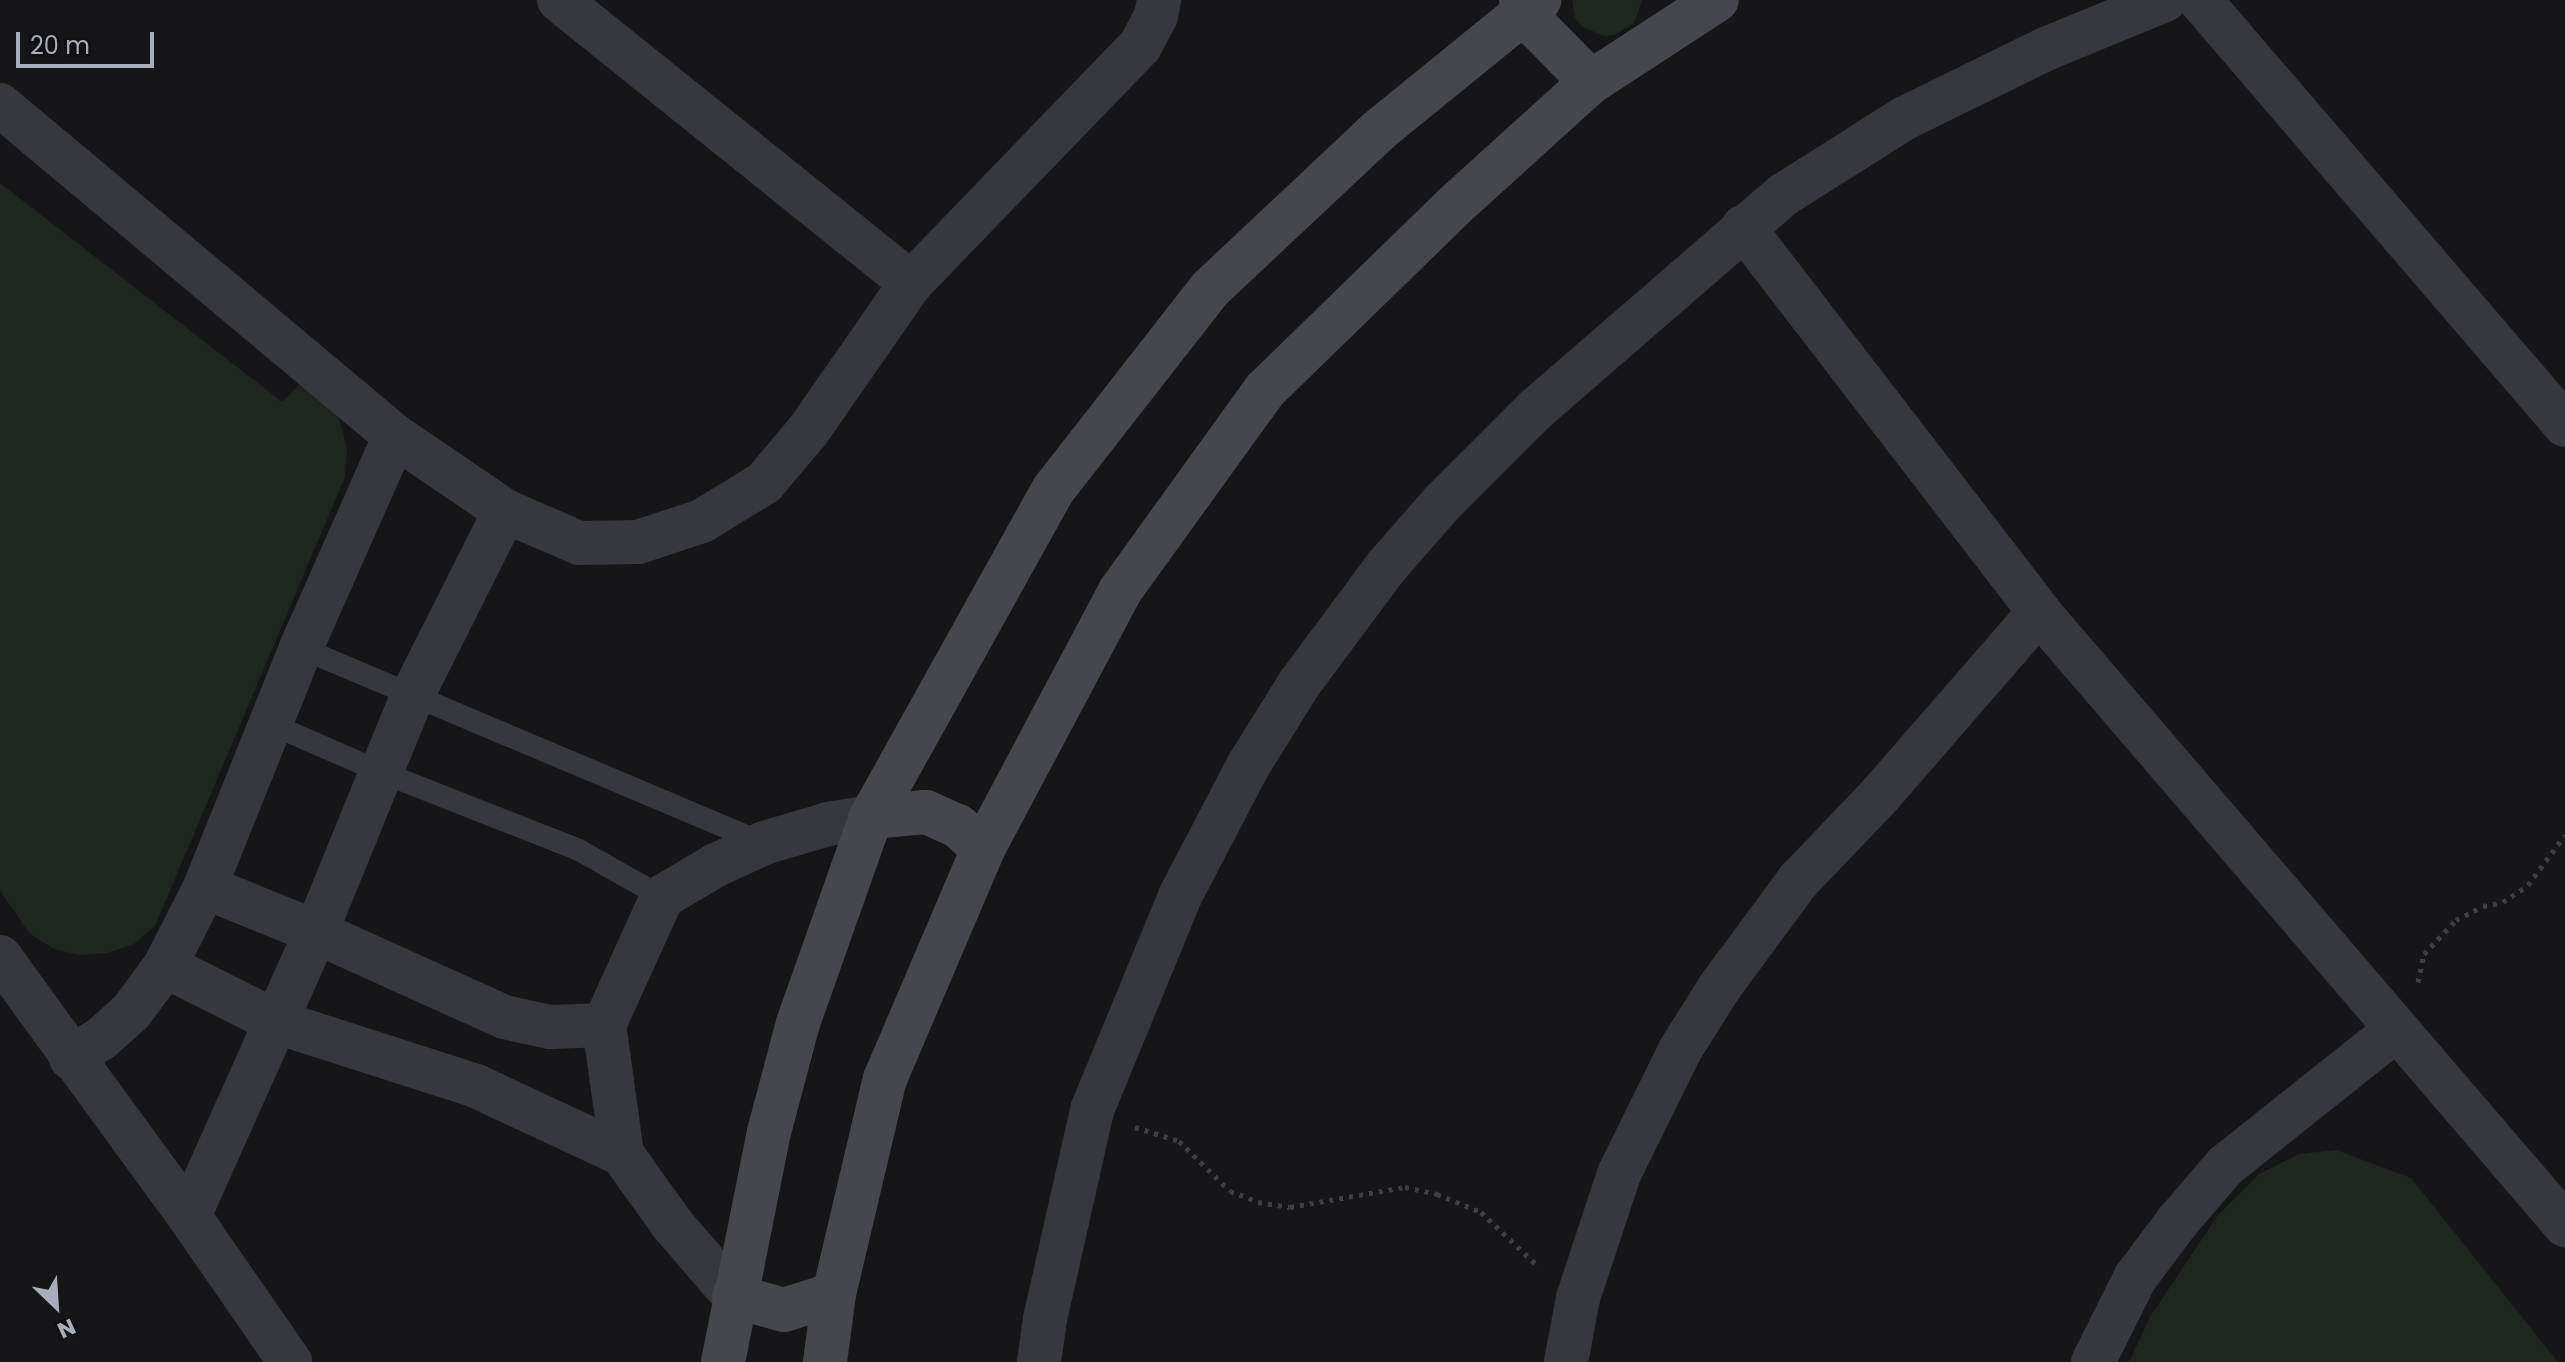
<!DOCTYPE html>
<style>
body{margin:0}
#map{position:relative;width:2565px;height:1362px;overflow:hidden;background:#161618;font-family:Poppins,sans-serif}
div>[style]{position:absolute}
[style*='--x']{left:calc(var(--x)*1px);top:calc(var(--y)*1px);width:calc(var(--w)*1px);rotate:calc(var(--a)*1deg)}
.green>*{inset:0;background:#1e261f}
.path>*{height:5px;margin-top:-2.5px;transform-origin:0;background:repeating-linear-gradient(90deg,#3d3f44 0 4px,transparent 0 10px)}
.lane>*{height:22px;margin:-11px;padding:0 11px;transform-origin:11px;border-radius:11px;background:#37383d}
.street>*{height:44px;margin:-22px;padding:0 22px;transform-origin:22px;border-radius:22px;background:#37383d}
.secondary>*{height:44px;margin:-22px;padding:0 22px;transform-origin:22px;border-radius:22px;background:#45474d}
span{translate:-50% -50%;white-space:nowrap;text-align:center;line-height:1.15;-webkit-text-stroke:8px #111113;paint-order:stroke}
.north{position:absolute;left:16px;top:1266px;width:80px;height:80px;-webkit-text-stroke:6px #111113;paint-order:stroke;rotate:155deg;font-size:22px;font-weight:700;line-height:32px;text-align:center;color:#a8adb8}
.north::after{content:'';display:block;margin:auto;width:28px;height:36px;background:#a8adb8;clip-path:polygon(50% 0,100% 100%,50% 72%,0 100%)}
.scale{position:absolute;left:16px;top:32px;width:138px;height:36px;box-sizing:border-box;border:4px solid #a8adb8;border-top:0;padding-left:10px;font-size:24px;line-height:28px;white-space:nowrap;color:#a8adb8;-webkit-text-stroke:6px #111113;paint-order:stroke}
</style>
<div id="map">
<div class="green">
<div style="clip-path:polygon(1572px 0,1642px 0,1642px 1px,1634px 23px,1615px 35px,1604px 36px,1583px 27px,1575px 18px)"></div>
<div style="clip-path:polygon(0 183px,282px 402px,302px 382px,325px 398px,340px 421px,347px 449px,345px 477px,155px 926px,134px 944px,108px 953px,80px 955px,54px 949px,30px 934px,0 891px)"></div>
<div style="clip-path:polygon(2336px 1150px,2411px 1178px,2558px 1362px,2129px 1362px,2150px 1317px,2218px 1215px,2259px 1174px,2299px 1154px)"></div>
</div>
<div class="path">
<div style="--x:2418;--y:982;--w:29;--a:-78"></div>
<div style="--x:2424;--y:954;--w:47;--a:-46.7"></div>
<div style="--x:2456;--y:920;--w:30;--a:-27"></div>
<div style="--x:2483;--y:906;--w:20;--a:-11"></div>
<div style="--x:2503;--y:902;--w:30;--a:-34"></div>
<div style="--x:2528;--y:885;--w:62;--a:-53.5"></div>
<div style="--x:1135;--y:1127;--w:46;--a:17.7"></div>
<div style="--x:1179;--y:1141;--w:71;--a:44.4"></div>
<div style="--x:1230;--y:1191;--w:30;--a:21"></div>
<div style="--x:1258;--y:1202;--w:32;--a:9"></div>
<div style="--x:1290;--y:1207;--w:117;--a:-9.9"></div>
<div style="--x:1405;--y:1187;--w:33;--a:12"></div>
<div style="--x:1437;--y:1194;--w:48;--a:22.2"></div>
<div style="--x:1481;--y:1212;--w:80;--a:43.5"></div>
</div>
<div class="lane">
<div style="--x:301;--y:648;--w:501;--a:22.88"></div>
<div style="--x:271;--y:724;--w:120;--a:23.6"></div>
<div style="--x:381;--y:772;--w:213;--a:21.5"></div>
<div style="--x:579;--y:850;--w:95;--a:29.5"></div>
</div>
<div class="street">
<div style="--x:559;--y:0;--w:452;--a:38.8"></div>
<div style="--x:2200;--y:0;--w:560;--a:49.34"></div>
<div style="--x:0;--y:105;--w:515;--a:39.96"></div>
<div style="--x:395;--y:436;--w:133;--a:34.3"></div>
<div style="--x:505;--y:511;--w:81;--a:23.4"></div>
<div style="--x:579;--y:543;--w:59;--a:-1"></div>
<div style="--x:638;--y:542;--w:67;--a:-18.2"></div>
<div style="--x:702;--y:521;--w:73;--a:-31.5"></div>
<div style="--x:764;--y:483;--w:68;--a:-49.8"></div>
<div style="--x:808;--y:431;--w:180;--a:-55.2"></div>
<div style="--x:911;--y:283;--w:330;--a:-46"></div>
<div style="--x:1140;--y:46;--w:34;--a:-62"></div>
<div style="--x:1156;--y:16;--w:16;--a:-79"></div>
<div style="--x:1743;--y:227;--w:486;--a:52.4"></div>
<div style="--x:2039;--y:612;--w:808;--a:49.37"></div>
<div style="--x:205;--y:887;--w:120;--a:22.1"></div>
<div style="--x:316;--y:932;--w:206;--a:24.3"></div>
<div style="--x:504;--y:1017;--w:47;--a:12.3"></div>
<div style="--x:550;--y:1027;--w:54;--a:-2.1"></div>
<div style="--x:0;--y:957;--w:321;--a:53.9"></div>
<div style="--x:189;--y:1216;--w:178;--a:55.3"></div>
<div style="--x:165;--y:966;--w:125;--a:26.6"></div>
<div style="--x:277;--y:1022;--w:209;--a:17.8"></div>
<div style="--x:476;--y:1086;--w:161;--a:25"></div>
<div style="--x:71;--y:1058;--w:37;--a:-33"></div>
<div style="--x:102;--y:1038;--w:39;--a:-42"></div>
<div style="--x:131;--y:1012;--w:57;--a:-53.5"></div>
<div style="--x:165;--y:966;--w:89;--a:-63.1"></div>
<div style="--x:205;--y:887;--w:258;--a:-68.1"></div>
<div style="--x:301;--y:648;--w:232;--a:-66.1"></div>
<div style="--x:189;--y:1216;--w:311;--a:-65.9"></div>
<div style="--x:316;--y:932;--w:257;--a:-67.8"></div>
<div style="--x:413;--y:694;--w:205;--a:-63.3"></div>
<div style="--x:734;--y:1296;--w:95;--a:-130.7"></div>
<div style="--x:672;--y:1224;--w:86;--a:-125.5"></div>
<div style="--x:622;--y:1154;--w:130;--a:-97.9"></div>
<div style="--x:604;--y:1025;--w:141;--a:-65.6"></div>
<div style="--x:662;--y:897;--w:63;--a:-30.7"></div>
<div style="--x:716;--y:865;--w:53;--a:-24.6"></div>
<div style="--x:764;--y:843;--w:67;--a:-16.5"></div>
<div style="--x:828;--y:824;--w:44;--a:-9.2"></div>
<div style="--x:1039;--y:1362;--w:43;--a:-82.1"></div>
<div style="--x:1045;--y:1319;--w:214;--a:-77.3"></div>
<div style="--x:1092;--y:1110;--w:231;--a:-67.6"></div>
<div style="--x:1180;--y:896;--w:147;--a:-62.4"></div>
<div style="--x:1248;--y:766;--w:97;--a:-58.1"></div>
<div style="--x:1299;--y:684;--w:146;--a:-53.4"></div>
<div style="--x:1386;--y:567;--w:82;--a:-48.9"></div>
<div style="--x:1440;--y:505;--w:136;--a:-45"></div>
<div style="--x:1536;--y:409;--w:327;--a:-40.9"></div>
<div style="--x:1783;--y:195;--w:144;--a:-32.3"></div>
<div style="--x:1905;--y:118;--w:159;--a:-26.1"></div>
<div style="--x:2048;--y:48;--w:126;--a:-22.3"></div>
<div style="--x:1566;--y:1362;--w:65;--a:-79.4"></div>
<div style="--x:1578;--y:1298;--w:131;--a:-71.7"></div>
<div style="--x:1619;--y:1174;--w:138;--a:-63.8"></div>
<div style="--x:1680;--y:1050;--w:73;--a:-57.8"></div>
<div style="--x:1719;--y:988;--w:133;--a:-53.6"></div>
<div style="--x:1798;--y:881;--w:120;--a:-46.3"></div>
<div style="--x:1881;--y:794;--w:241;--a:-49"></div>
<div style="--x:2093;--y:1362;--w:94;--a:-63.4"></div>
<div style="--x:2135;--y:1278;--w:70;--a:-53.1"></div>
<div style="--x:2177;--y:1222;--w:74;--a:-49.4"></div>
<div style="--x:2225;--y:1166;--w:218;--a:-38.5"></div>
</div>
<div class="secondary">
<div style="--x:1521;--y:0;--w:12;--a:85"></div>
<div style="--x:1522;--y:12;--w:98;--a:45.4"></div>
<div style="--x:871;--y:817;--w:55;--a:-5.2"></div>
<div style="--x:926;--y:812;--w:35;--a:24"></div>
<div style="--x:958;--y:826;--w:34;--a:43"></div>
<div style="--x:734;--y:1296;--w:52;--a:15.6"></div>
<div style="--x:784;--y:1310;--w:52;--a:-17.7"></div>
<div style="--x:723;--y:1362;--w:235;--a:-78.7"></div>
<div style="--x:769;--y:1132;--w:113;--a:-75.1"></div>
<div style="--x:798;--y:1023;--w:219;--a:-70.5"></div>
<div style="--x:871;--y:817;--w:374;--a:-60.9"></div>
<div style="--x:1053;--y:490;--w:255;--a:-52"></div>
<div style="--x:1210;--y:289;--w:231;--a:-43.2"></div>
<div style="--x:1378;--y:131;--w:208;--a:-39.1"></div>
<div style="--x:825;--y:1362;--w:69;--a:-82.5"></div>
<div style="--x:834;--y:1294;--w:221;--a:-76.7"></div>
<div style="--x:885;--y:1079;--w:250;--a:-66.9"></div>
<div style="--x:983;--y:849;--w:292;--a:-62"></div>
<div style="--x:1120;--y:591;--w:248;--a:-54.2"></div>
<div style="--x:1265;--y:390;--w:262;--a:-44.2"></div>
<div style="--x:1453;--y:207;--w:186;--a:-42.2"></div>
<div style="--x:1591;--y:82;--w:150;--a:-33.1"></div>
</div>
<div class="north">N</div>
<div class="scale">20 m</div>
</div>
